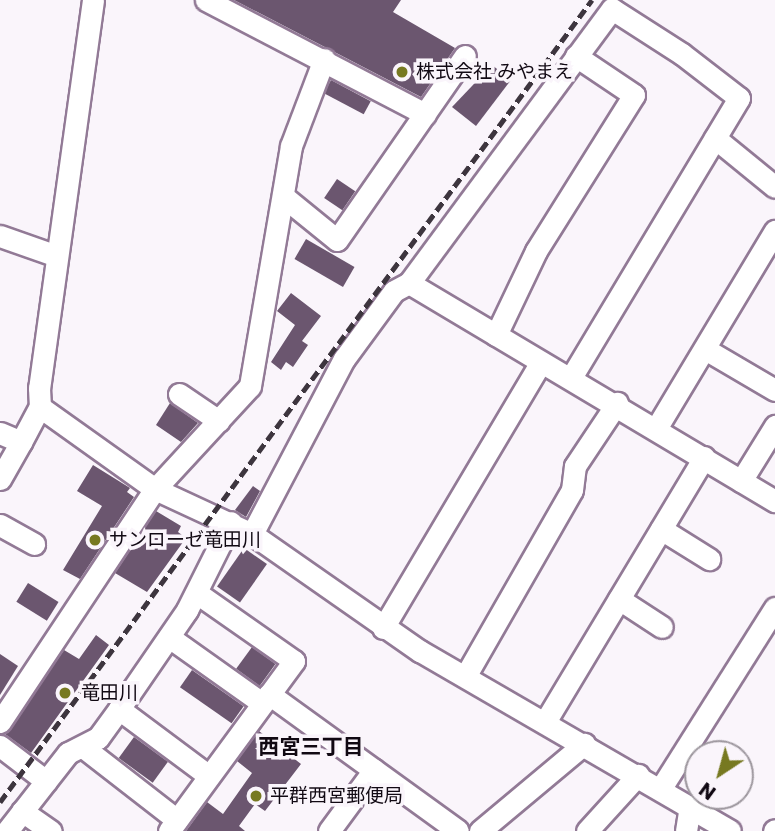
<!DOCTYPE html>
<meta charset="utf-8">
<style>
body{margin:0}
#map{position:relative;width:775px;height:831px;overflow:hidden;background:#faf5fb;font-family:Poppins,"Noto Sans JP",sans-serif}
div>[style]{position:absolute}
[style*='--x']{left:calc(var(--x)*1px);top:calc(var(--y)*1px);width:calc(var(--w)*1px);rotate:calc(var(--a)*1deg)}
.building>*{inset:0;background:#6b566f;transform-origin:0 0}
.roads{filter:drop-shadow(2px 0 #927a96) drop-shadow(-2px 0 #927a96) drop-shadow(0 2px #927a96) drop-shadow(0 -2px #927a96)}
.street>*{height:21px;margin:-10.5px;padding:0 10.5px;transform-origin:10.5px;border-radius:10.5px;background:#fff}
.rail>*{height:5px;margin-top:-2.5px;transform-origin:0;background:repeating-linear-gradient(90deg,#3d353e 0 10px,transparent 0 15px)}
.dots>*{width:19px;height:19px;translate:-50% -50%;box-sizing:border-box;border:4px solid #faf5fb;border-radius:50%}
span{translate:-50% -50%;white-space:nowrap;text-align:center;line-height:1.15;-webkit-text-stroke:7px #faf5fb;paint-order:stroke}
.poi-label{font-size:19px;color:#110913}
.left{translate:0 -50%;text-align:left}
.neighbourhood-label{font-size:21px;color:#110913;font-weight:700}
.north{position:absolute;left:684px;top:740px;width:70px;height:70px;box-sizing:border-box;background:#faf5fb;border:2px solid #9d979e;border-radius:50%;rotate:216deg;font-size:19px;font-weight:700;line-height:28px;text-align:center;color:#110913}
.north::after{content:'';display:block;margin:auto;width:24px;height:32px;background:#777921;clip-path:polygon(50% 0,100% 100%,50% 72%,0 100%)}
</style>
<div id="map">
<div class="building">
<div style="clip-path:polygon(234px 0,401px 0,393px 12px,455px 48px,421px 97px)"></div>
<div style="clip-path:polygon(492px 65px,511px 80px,476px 126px,452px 107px)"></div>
<div style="left:331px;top:80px;width:45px;height:15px;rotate:28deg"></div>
<div style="left:337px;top:179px;width:22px;height:23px;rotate:34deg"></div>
<div style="left:306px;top:239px;width:56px;height:23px;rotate:30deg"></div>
<div style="clip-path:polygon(291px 293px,321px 316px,302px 341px,308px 345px,293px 367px,286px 362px,281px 370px,271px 362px,295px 325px,277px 311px)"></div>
<div style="clip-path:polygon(170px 403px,198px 423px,181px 442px,156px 425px)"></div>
<div style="clip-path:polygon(93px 465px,130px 488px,127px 492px,134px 497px,80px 579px,63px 570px,102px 506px,77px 491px)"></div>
<div style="clip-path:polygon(253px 486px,260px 491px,246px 517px,235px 510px)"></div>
<div style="clip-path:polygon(156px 511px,181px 526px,178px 532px,186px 538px,147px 592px,115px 573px)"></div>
<div style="left:244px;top:548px;width:28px;height:47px;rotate:35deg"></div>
<div style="left:28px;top:583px;width:36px;height:22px;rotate:32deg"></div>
<div style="clip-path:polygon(96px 635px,109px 645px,31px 753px,5px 734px,64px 650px,79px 659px)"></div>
<div style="left:252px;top:647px;width:29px;height:27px;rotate:36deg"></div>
<div style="clip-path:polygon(0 654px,18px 666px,0 695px)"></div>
<div style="left:192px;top:670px;width:63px;height:21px;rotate:35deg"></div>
<div style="clip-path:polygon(259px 731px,301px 764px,265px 811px,255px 804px,239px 826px,245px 831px,186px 831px,207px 802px,223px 814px,252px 773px,237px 761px)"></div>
<div style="left:134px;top:737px;width:42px;height:26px;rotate:36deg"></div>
</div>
<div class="roads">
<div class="street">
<div style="--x:93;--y:0;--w:392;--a:97.9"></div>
<div style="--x:39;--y:388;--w:19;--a:87"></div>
<div style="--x:40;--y:407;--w:141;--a:35.5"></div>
<div style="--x:155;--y:489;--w:107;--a:24.9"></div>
<div style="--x:252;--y:534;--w:205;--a:34.9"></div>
<div style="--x:420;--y:651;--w:358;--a:30.1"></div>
<div style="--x:206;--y:0;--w:247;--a:27.5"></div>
<div style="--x:715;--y:138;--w:77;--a:39.2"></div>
<div style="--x:284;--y:197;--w:68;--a:39.1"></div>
<div style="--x:337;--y:240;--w:224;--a:-55.2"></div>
<div style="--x:0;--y:236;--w:60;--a:19.3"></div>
<div style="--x:409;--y:283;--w:426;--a:30.8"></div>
<div style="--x:496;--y:335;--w:93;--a:-64.5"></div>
<div style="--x:536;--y:251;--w:184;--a:-57.9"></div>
<div style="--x:634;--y:95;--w:70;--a:-146.1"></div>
<div style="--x:705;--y:349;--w:81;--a:30.4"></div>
<div style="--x:179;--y:394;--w:48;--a:34"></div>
<div style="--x:657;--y:427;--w:229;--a:-59"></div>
<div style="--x:0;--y:433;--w:23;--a:23"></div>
<div style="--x:21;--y:442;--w:40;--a:-62"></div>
<div style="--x:0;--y:479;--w:43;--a:-60.4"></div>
<div style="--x:741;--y:481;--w:65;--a:-58.3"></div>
<div style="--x:0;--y:525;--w:39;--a:29"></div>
<div style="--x:661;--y:529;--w:57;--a:32"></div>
<div style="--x:252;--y:534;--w:198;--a:-62.3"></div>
<div style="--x:344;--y:359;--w:84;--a:-53.7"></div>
<div style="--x:394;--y:291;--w:17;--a:-28"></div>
<div style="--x:409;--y:283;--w:341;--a:-53.5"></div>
<div style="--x:612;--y:9;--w:83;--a:32.7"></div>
<div style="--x:682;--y:54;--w:72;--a:37.7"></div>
<div style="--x:739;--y:98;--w:327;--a:121"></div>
<div style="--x:619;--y:599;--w:51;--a:33.1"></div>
<div style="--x:383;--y:628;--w:309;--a:-59.3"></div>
<div style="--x:169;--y:637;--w:114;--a:35.4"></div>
<div style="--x:466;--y:675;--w:213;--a:-60.2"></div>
<div style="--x:572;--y:490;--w:24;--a:-83"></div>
<div style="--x:575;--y:466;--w:76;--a:-56.3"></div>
<div style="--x:269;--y:694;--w:233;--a:35.9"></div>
<div style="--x:119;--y:709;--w:112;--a:36.7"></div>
<div style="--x:0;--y:722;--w:280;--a:-56.4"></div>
<div style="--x:155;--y:489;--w:140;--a:-47.3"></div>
<div style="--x:250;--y:386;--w:243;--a:-80.3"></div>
<div style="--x:291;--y:146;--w:93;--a:-69.2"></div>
<div style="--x:545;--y:722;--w:309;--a:-59"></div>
<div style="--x:0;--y:746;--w:58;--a:37.3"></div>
<div style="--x:83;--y:747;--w:119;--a:37.8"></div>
<div style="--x:661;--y:788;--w:213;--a:-57.7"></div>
<div style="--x:22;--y:811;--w:35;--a:35"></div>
<div style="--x:7;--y:831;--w:99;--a:-52"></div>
<div style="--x:68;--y:753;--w:34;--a:-27"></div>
<div style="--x:98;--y:738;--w:36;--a:-54"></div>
<div style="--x:119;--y:709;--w:120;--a:-55.5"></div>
<div style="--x:187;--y:610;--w:98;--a:-63.4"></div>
<div style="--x:169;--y:831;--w:211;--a:-53.7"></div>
<div style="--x:294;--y:661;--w:118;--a:-145"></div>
<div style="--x:329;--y:831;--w:76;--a:-53.6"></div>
<div style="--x:480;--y:831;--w:136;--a:-39.9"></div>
<div style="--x:587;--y:831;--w:76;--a:-47.7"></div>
<div style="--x:686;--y:831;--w:25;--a:-81"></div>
<div style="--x:774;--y:831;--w:1;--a:-45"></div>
</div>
</div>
<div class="rail">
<div style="--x:0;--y:802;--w:997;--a:-53.57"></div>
</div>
<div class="dots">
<div style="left:402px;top:72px;background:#777921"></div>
<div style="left:95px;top:540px;background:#777921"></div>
<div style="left:65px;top:693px;background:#777921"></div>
<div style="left:256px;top:796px;background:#777921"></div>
</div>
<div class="poi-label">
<span class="left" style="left:416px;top:72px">株式会社 みやまえ</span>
<span class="left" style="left:109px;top:540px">サンローゼ竜田川</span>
<span class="left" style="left:81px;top:693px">竜田川</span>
<span class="left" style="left:270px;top:796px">平群西宮郵便局</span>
</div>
<div class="neighbourhood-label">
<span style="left:311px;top:747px">西宮三丁目</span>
</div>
<div class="north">N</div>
</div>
